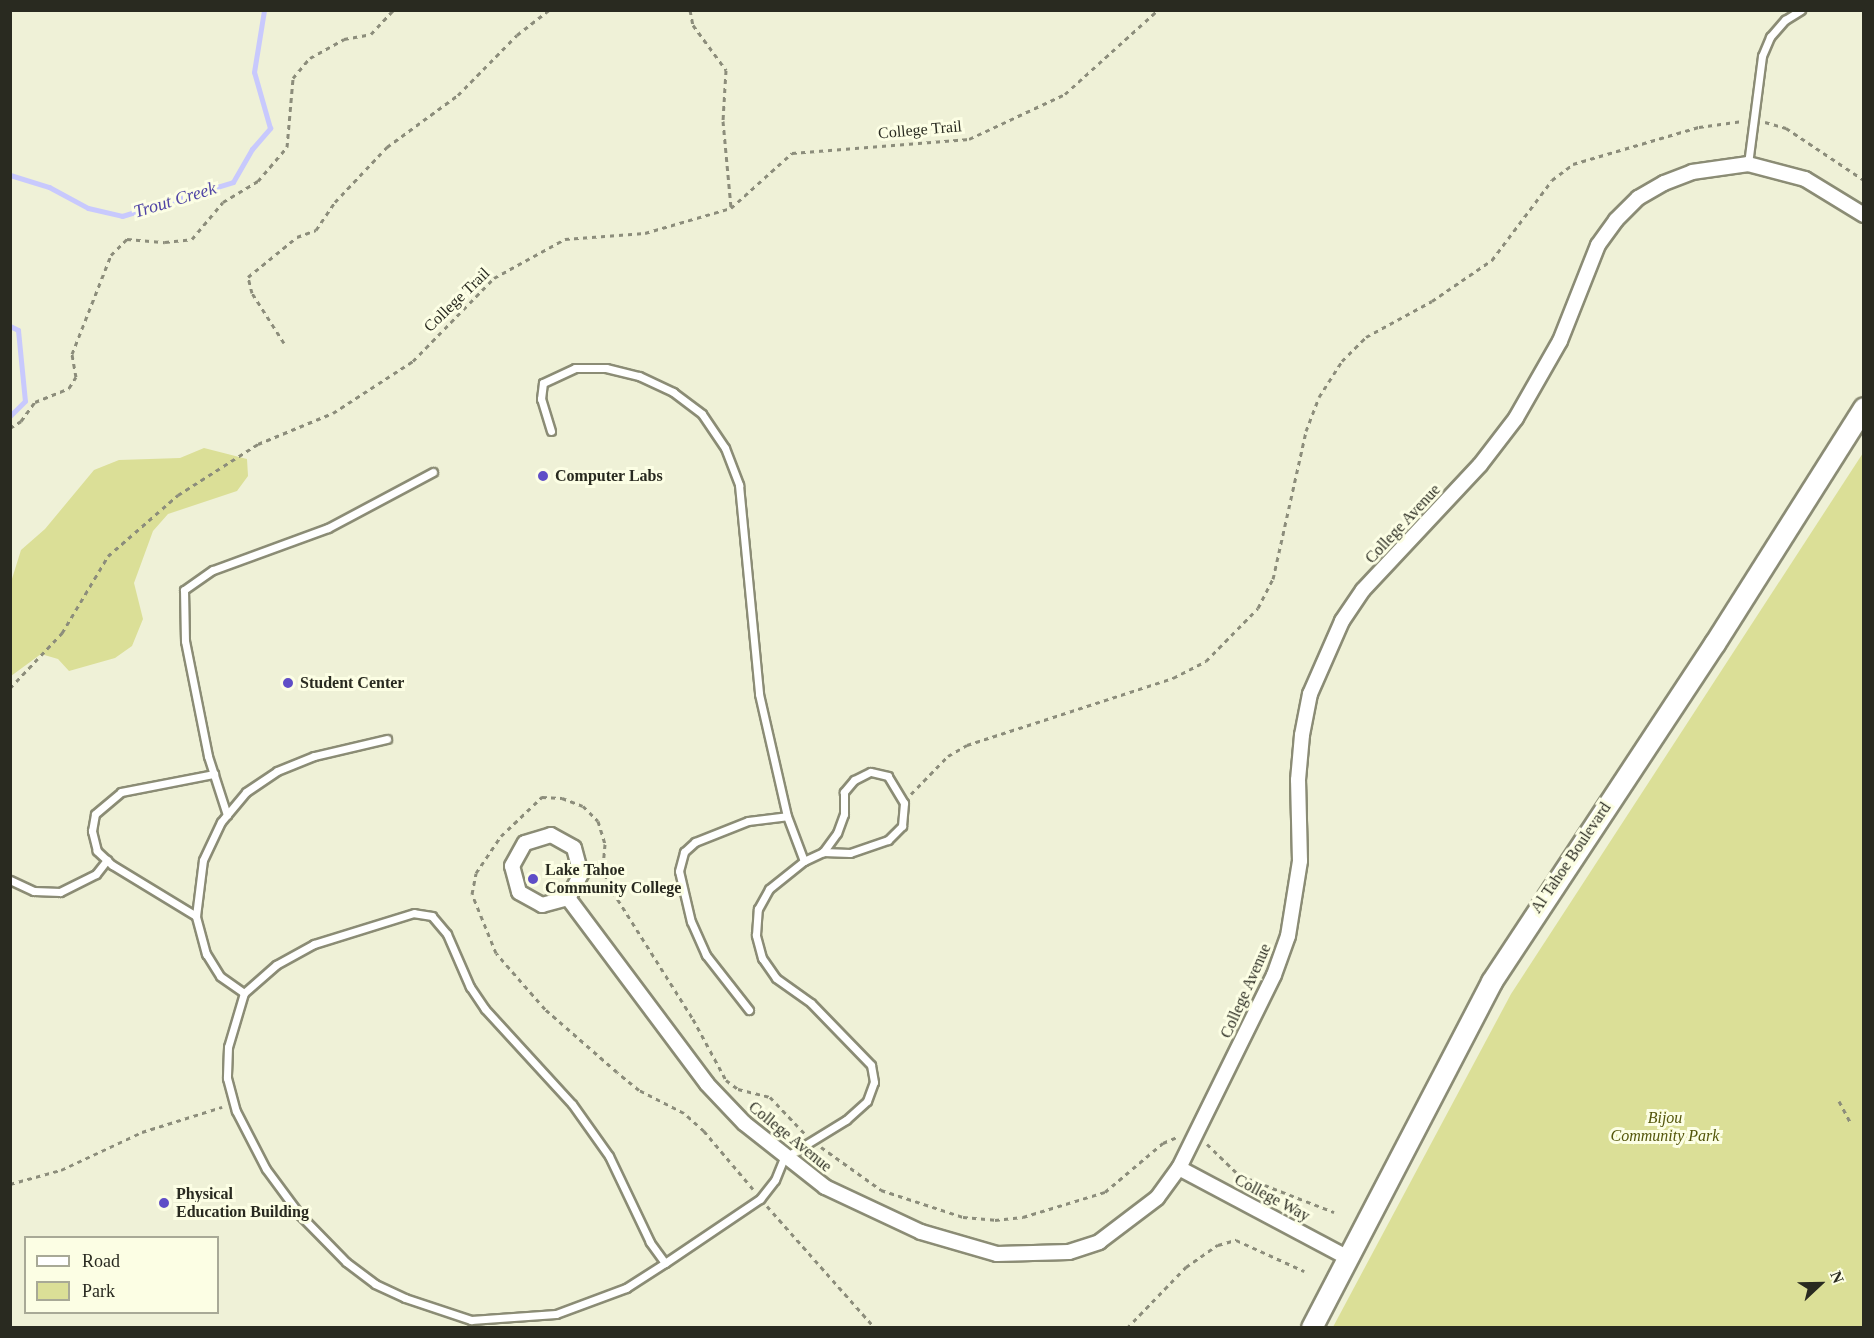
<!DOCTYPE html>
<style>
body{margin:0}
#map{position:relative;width:1874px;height:1338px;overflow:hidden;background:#eff1d7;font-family:Georgia,serif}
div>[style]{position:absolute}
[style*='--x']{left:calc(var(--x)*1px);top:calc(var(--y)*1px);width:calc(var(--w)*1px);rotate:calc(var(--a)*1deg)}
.green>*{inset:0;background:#dbdf97}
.stream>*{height:5px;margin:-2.5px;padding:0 2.5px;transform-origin:2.5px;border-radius:2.5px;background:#c8c9fd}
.path>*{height:3px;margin-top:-1.5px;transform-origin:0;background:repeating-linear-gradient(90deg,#8c8d7b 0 4.5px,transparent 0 9px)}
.roads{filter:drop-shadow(2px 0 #8b8c75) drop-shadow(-2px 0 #8b8c75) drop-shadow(0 2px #8b8c75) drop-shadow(0 -2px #8b8c75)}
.service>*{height:7px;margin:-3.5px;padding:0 3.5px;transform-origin:3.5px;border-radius:3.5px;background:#fff}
.minor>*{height:14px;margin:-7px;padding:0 7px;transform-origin:7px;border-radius:7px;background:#fff}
.secondary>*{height:20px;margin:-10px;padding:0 10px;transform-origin:10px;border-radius:10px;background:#fff}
.dots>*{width:16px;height:16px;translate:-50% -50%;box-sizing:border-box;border:3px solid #fcfee4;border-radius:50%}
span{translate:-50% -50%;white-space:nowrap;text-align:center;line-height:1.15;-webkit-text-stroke:6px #fcfee4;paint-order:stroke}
.street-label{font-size:16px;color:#292a20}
.poi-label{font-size:16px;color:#292a20;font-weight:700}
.left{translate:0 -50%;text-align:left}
.park-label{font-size:16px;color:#54560b;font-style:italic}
.water-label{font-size:18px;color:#5045a6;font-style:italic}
.frame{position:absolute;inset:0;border:12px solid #292a20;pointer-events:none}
.legend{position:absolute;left:24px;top:1236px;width:195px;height:78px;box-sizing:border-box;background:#fcfee4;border:2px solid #a8a996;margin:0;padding:8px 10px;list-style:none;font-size:18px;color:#292a20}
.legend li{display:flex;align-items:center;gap:12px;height:30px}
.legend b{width:30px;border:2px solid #a8a996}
.north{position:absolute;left:1790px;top:1254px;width:60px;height:60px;-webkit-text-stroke:4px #fcfee4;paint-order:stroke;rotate:68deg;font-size:16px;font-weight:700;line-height:24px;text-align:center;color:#292a20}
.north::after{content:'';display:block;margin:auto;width:21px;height:27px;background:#292a20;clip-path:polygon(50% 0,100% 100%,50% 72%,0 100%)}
</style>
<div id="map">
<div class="green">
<div style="clip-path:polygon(204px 448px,247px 459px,248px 476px,237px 491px,168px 514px,153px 531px,134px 583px,143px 619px,132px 646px,115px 658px,69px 671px,58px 659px,41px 654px,11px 676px,11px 582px,21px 550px,45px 529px,94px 470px,119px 460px,180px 458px)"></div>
<div style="clip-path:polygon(1863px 453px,1863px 1327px,1333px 1327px,1511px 994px)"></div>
</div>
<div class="stream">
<div style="--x:10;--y:175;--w:41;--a:17.1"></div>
<div style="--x:49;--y:187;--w:44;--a:28.3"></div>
<div style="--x:88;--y:208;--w:35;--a:13"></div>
<div style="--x:122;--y:216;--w:116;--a:-17"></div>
<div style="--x:233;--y:182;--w:38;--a:-60"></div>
<div style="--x:252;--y:149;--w:28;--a:-49"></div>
<div style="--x:270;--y:128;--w:58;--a:-105.9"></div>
<div style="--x:254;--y:72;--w:63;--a:-80.8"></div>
<div style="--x:10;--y:326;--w:9;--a:27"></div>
<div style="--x:18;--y:330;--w:71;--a:84.4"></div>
<div style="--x:25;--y:401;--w:21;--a:135"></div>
</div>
<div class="path">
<div style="--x:690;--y:10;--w:15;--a:79"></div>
<div style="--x:693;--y:25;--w:56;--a:53.7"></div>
<div style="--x:726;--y:70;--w:51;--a:93.4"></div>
<div style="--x:723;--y:121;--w:86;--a:84.7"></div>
<div style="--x:1765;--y:122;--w:22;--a:16"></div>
<div style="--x:1786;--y:128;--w:94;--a:33.7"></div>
<div style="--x:284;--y:343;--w:59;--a:-122.6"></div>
<div style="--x:252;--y:293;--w:16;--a:-104"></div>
<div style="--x:248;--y:277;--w:63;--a:-39.2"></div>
<div style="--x:297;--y:237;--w:20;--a:-20"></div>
<div style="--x:316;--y:230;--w:34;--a:-56"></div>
<div style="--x:335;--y:202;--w:76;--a:-46.6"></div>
<div style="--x:387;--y:147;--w:88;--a:-36.2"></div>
<div style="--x:458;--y:95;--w:84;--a:-45.5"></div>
<div style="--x:517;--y:35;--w:41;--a:-38"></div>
<div style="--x:10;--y:428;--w:13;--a:-32"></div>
<div style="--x:21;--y:421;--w:24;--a:-54"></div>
<div style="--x:35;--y:402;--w:37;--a:-22"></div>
<div style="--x:69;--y:388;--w:13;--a:-58"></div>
<div style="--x:76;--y:377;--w:23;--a:-100"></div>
<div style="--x:72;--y:354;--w:106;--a:-68.5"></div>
<div style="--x:111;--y:255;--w:23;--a:-45"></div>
<div style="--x:127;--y:239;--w:38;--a:5"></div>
<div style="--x:165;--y:242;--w:27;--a:-6"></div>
<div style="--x:192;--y:239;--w:48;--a:-50"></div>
<div style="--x:223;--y:202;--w:41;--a:-31"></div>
<div style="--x:258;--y:181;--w:45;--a:-49.5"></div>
<div style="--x:287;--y:147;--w:69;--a:-85"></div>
<div style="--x:293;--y:78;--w:26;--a:-50"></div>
<div style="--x:310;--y:58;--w:39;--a:-29"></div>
<div style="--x:344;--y:39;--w:27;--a:-10"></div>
<div style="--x:371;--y:34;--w:33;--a:-47"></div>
<div style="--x:10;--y:688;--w:76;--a:-46.6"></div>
<div style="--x:62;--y:633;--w:90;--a:-59.1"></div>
<div style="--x:108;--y:556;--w:93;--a:-41.1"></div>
<div style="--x:178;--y:495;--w:95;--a:-32.5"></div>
<div style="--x:258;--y:444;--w:81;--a:-22.5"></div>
<div style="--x:333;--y:413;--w:95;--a:-33"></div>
<div style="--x:413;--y:361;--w:116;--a:-45.7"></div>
<div style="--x:494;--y:278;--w:81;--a:-28.8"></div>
<div style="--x:565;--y:239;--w:80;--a:-4.3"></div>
<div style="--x:645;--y:233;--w:90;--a:-16.2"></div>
<div style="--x:731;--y:208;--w:82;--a:-42"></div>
<div style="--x:792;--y:153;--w:178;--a:-4.5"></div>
<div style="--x:969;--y:139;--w:106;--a:-25.1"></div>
<div style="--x:1065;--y:94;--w:125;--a:-42.1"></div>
<div style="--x:911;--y:794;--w:53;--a:-45.8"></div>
<div style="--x:948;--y:756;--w:22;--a:-30"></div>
<div style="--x:967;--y:745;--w:217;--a:-18"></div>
<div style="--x:1173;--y:678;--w:37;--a:-27"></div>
<div style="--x:1206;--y:661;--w:74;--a:-45.5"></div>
<div style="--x:1258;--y:608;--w:33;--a:-63"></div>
<div style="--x:1273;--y:579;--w:152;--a:-77.4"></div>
<div style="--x:1306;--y:431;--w:36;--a:-69"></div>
<div style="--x:1319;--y:397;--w:43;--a:-57.4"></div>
<div style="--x:1342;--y:361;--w:34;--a:-45"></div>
<div style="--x:1366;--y:337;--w:75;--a:-28.6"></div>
<div style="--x:1432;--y:301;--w:73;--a:-34.3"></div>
<div style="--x:1492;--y:260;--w:100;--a:-53.1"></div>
<div style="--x:1552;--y:180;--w:26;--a:-37"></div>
<div style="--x:1573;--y:164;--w:131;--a:-16.4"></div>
<div style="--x:1699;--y:127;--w:44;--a:-7.8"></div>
<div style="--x:1839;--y:1101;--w:26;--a:62"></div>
<div style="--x:1207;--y:1144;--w:45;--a:44.1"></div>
<div style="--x:1239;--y:1175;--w:102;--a:21.3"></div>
<div style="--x:821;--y:1147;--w:74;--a:35.6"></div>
<div style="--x:881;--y:1190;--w:86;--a:18.2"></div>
<div style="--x:963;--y:1217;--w:32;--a:5"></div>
<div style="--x:995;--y:1220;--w:28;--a:-6"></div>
<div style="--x:1023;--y:1217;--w:86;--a:-17"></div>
<div style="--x:1105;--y:1192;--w:76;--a:-40.2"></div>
<div style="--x:1163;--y:1143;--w:15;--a:-23"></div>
<div style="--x:10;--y:1184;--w:53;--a:-15.4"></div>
<div style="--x:61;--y:1170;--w:89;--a:-25.1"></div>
<div style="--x:142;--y:1132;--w:84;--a:-17.4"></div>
<div style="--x:753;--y:1189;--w:76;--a:-130.2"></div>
<div style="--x:704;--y:1131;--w:27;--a:-138"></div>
<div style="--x:684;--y:1113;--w:51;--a:-152.9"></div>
<div style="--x:639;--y:1090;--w:28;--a:-141"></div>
<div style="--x:617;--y:1072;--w:96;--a:-138.8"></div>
<div style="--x:545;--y:1009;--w:74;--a:-131.2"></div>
<div style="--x:496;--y:953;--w:64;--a:-112.1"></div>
<div style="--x:472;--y:894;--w:21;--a:-79"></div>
<div style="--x:476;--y:873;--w:45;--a:-56"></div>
<div style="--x:501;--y:836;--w:57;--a:-43.6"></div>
<div style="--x:542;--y:797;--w:20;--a:3"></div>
<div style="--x:562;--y:798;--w:22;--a:21"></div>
<div style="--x:583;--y:806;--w:21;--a:45"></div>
<div style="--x:598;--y:821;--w:24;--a:73"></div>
<div style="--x:605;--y:844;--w:21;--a:95"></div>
<div style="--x:603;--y:865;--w:20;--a:75"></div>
<div style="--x:608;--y:884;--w:160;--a:57.8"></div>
<div style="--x:693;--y:1019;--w:69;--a:61.6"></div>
<div style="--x:726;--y:1080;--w:15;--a:37"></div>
<div style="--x:738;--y:1089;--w:33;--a:14"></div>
<div style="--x:770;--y:1097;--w:50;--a:46.6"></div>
<div style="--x:767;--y:1206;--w:163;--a:48.5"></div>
<div style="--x:1127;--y:1328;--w:85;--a:-46"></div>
<div style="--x:1186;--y:1267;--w:39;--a:-35"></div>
<div style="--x:1218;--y:1245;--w:19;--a:-16"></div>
<div style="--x:1236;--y:1240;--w:75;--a:24.5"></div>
</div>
<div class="roads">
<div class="service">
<div style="--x:1748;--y:164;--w:109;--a:-82.6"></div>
<div style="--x:1762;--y:56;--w:21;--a:-67"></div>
<div style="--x:1770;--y:37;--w:23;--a:-49"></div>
<div style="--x:1785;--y:20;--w:19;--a:-32"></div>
<div style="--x:551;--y:431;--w:34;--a:-107"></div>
<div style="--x:541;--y:399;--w:16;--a:-83"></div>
<div style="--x:543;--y:383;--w:35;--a:-25"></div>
<div style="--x:575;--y:368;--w:31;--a:0"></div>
<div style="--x:606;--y:368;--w:34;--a:14"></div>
<div style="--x:639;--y:376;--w:38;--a:25"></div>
<div style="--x:673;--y:392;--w:36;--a:37"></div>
<div style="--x:702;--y:414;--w:41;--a:55.9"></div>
<div style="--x:725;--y:448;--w:40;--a:69"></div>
<div style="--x:739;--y:485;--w:210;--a:84.5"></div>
<div style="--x:759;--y:694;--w:125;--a:77.1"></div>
<div style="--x:787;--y:816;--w:48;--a:69.3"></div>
<div style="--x:227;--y:815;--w:62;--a:-107.9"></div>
<div style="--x:208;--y:756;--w:117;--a:-101.3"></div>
<div style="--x:185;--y:641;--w:51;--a:-91.1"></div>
<div style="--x:184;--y:590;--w:35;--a:-35"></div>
<div style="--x:213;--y:570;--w:122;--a:-20.1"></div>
<div style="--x:328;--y:528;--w:119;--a:-28.1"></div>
<div style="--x:10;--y:880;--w:26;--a:25"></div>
<div style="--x:34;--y:891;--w:26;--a:2"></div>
<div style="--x:60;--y:892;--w:40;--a:-26.6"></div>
<div style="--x:96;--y:874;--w:18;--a:-52"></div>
<div style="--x:196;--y:916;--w:98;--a:-148.7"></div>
<div style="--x:112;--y:865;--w:21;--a:-137"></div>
<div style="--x:97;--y:851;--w:21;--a:-104"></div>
<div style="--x:92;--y:831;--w:17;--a:-80"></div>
<div style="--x:95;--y:814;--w:34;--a:-40"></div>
<div style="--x:121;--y:792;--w:95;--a:-11"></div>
<div style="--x:244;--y:993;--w:29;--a:-145"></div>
<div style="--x:220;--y:976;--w:26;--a:-122"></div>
<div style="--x:206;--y:954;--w:39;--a:-105"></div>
<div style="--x:196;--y:916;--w:56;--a:-82.9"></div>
<div style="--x:203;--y:860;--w:42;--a:-64.7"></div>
<div style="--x:221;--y:822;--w:39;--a:-50"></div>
<div style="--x:246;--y:792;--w:37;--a:-34"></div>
<div style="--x:277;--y:771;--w:40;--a:-22"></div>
<div style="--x:314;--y:756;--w:75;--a:-13.1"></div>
<div style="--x:749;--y:1010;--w:70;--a:-128"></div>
<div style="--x:706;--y:955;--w:36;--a:-114"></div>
<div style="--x:691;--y:922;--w:52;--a:-103.2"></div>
<div style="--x:679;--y:871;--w:20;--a:-75"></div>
<div style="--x:684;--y:852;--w:15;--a:-42"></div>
<div style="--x:695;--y:842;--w:57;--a:-21.6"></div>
<div style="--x:748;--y:821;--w:39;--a:-7"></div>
<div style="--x:665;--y:1263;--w:26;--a:-126"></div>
<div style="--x:650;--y:1242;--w:95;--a:-115.5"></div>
<div style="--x:609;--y:1156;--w:64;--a:-125.4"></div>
<div style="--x:572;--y:1104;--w:129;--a:-132.5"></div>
<div style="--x:485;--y:1009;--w:27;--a:-124"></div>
<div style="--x:470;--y:987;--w:58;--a:-113.5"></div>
<div style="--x:447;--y:934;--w:23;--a:-130"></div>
<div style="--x:432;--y:916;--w:18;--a:-171"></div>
<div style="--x:414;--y:913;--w:105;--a:162.8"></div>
<div style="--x:314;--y:944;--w:43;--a:151.1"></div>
<div style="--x:276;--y:965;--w:43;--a:138.8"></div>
<div style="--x:244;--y:993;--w:56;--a:106.5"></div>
<div style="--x:228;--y:1047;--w:31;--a:92"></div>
<div style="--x:227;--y:1078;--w:34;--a:75"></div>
<div style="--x:236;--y:1111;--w:65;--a:62.7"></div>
<div style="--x:266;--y:1169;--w:57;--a:53.5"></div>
<div style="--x:300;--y:1215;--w:66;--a:45.6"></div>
<div style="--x:346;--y:1262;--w:36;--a:37"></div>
<div style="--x:375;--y:1284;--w:33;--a:25"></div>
<div style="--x:405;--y:1298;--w:70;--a:18.4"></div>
<div style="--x:471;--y:1320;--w:85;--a:-4"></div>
<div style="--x:556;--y:1314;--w:75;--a:-20.4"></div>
<div style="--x:626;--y:1288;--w:46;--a:-32.7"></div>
<div style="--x:665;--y:1263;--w:115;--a:-34"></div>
<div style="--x:760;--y:1199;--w:24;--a:-52"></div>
<div style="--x:775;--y:1180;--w:24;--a:-68"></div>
<div style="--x:784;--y:1158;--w:73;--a:-31.5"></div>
<div style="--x:846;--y:1120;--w:28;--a:-42"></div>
<div style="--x:867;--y:1101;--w:20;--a:-70"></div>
<div style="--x:874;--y:1082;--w:17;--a:-100"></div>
<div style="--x:871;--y:1065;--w:86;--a:-134.1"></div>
<div style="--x:811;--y:1003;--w:43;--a:-144.5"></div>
<div style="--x:776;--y:978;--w:24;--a:-125"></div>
<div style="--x:762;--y:958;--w:24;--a:-105"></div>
<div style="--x:756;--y:935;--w:26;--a:-86"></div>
<div style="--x:758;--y:909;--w:23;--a:-61"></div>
<div style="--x:769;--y:889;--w:45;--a:-38.7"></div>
<div style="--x:804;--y:861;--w:21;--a:-25"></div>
<div style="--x:823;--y:852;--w:27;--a:2"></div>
<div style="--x:850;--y:853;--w:40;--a:-18.9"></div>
<div style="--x:888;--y:840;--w:20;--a:-45"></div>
<div style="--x:902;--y:826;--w:23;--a:-85"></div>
<div style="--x:904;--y:803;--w:31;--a:-121"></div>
<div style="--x:888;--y:776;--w:18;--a:-167"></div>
<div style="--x:870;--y:772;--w:18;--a:153"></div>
<div style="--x:854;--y:780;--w:16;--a:130"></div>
<div style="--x:844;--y:792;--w:22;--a:90"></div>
<div style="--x:844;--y:814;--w:20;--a:110"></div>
<div style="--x:837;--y:833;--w:24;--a:126"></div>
</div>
<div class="minor">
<div style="--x:568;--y:898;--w:27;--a:165"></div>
<div style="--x:542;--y:905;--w:26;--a:-151"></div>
<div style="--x:519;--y:892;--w:27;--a:-105"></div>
<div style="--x:512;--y:866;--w:26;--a:-61"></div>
<div style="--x:525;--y:843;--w:27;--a:-17"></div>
<div style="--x:551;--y:835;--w:26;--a:29"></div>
<div style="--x:574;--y:848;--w:27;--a:75"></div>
<div style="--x:581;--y:874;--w:27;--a:118"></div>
<div style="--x:568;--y:898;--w:232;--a:53.2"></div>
<div style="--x:707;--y:1084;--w:54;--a:46.5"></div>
<div style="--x:744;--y:1123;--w:103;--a:38.3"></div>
<div style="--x:825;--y:1187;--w:106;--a:25.1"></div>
<div style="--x:921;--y:1232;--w:79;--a:16.1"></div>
<div style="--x:997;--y:1254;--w:72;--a:-1.6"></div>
<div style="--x:1069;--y:1252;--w:32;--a:-18"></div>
<div style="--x:1099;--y:1242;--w:73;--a:-37.2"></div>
<div style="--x:1157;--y:1198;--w:37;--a:-54"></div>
<div style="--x:1179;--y:1168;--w:215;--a:-63.8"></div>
<div style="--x:1274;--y:975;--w:41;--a:-70.3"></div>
<div style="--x:1288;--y:936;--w:76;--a:-80.9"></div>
<div style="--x:1300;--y:861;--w:81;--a:-91.4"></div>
<div style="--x:1298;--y:780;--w:45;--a:-84.9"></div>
<div style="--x:1302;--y:735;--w:42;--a:-79"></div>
<div style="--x:1310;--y:694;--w:80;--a:-66.3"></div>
<div style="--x:1342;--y:621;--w:37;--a:-56"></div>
<div style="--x:1363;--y:590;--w:171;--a:-46.9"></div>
<div style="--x:1480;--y:465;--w:59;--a:-52.5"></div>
<div style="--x:1516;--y:418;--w:89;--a:-60.3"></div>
<div style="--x:1560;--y:341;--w:103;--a:-68.4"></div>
<div style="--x:1598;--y:245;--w:31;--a:-54"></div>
<div style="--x:1616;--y:220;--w:31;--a:-45"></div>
<div style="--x:1638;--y:198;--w:30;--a:-30"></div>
<div style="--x:1664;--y:183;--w:30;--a:-21"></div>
<div style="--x:1692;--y:172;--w:57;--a:-8.1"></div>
<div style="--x:1748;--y:164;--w:59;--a:14.7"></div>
<div style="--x:1805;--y:179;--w:69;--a:31.4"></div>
<div style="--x:1179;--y:1168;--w:191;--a:28"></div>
</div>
<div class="secondary">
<div style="--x:1312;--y:1328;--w:390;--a:-62.5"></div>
<div style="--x:1492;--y:982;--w:405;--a:-56.6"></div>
<div style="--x:1715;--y:644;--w:279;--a:-57.7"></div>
</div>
</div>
<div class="dots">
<div style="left:543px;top:476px;background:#5f4ec7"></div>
<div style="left:288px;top:683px;background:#5f4ec7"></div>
<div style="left:533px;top:879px;background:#5f4ec7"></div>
<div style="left:164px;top:1203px;background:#5f4ec7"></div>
</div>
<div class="street-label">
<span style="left:920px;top:130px;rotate:-5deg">College Trail</span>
<span style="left:457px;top:300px;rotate:-44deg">College Trail</span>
<span style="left:1403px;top:524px;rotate:-47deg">College Avenue</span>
<span style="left:1571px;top:858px;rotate:-56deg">Al Tahoe Boulevard</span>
<span style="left:1246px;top:991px;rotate:-66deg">College Avenue</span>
<span style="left:790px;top:1137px;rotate:39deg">College Avenue</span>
<span style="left:1272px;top:1198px;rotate:28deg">College Way</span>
</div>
<div class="poi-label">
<span class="left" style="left:555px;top:476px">Computer Labs</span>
<span class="left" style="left:300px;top:683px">Student Center</span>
<span class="left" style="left:545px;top:879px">Lake Tahoe<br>Community College</span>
<span class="left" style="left:176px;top:1203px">Physical<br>Education Building</span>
</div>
<div class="park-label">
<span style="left:1665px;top:1127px">Bijou<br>Community Park</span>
</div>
<div class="water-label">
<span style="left:175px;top:200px;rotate:-17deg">Trout Creek</span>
</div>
<div class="frame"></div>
<ul class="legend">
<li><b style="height:8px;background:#fff"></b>Road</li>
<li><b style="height:16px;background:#dbdf97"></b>Park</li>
</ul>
<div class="north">N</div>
</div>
